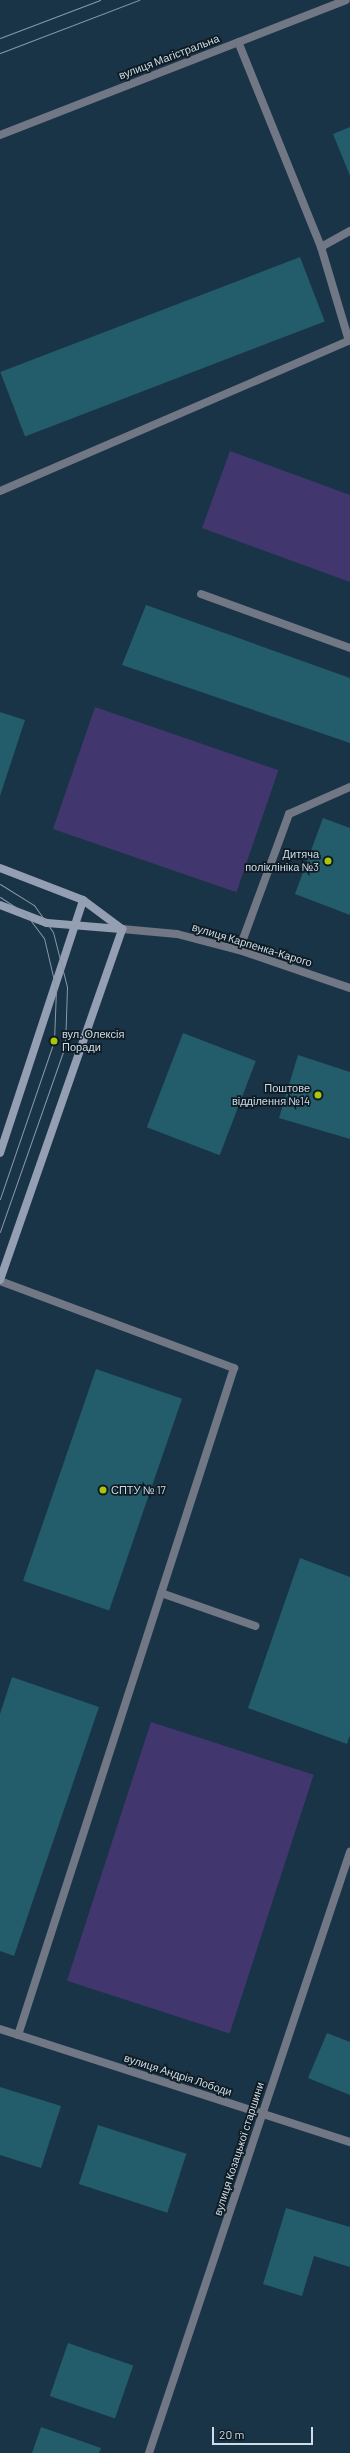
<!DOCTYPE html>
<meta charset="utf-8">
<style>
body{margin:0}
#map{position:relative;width:350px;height:2453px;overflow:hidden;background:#1a3447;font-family:Barlow,sans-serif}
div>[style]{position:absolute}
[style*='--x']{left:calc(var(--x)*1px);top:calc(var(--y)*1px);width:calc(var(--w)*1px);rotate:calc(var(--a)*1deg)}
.green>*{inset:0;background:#41366e;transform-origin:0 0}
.building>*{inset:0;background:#235c6a;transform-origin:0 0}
.service>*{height:8px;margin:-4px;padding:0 4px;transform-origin:4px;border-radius:4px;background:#717784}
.minor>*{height:8px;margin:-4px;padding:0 4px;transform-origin:4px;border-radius:4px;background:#717784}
.tertiary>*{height:8px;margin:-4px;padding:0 4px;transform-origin:4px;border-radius:4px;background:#717784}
.secondary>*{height:8px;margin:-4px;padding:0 4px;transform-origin:4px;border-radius:4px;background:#959fb3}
.tram>*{height:1px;margin:-0.5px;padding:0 0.5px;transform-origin:0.5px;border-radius:0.5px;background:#869aa9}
.dots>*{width:11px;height:11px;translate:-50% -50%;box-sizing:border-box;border:2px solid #0f1b23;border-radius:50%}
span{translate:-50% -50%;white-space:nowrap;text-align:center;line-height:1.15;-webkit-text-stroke:3.5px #0f1b23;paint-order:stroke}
.street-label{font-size:11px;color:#ccdce8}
.poi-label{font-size:11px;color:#ccdce8}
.right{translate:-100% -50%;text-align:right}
.left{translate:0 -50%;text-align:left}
.scale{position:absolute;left:212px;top:2427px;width:101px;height:18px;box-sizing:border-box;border:2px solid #ccdce8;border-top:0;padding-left:5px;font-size:12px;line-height:14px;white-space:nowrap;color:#ccdce8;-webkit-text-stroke:3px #0f1b23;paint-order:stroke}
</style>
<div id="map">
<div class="green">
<div style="clip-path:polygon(230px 451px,350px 495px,350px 582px,202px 528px)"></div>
<div style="left:95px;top:707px;width:194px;height:129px;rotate:19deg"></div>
<div style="left:151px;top:1722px;width:171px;height:272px;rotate:18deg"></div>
</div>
<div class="building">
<div style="clip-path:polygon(350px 127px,350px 176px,333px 134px)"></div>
<div style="left:300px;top:257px;width:69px;height:321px;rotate:69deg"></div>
<div style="clip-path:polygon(146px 605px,350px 678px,350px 743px,122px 665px)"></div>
<div style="clip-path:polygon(0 712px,25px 720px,0 796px)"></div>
<div style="clip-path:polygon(323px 818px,350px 828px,350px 915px,295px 894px)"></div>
<div style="left:183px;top:1033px;width:78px;height:101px;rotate:21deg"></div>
<div style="clip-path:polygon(298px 1055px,350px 1072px,350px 1139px,279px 1118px)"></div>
<div style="left:96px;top:1369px;width:91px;height:224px;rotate:19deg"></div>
<div style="clip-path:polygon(300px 1558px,350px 1577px,350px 1735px,347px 1744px,248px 1708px)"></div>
<div style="clip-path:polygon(12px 1677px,99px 1707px,14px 1956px,0 1951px,0 1714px)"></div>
<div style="clip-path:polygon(327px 2033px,350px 2042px,350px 2095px,308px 2078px)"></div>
<div style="clip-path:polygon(0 2087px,61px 2106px,41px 2168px,0 2155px)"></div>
<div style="left:98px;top:2125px;width:93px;height:62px;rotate:18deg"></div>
<div style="clip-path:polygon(286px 2208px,350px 2227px,350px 2267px,314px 2256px,302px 2296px,263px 2284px)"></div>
<div style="left:68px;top:2343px;width:69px;height:56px;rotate:19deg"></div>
<div style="clip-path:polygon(41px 2427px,101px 2448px,99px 2453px,32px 2453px)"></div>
</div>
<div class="service">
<div style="--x:321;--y:247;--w:33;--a:-29"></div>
<div style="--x:0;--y:491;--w:380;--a:-23.3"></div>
<div style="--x:349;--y:341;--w:98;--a:-106.6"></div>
<div style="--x:321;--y:247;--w:221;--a:-112"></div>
<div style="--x:201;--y:594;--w:158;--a:19.9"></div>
<div style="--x:239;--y:950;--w:145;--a:-69.8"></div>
<div style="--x:289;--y:814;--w:67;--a:-23.9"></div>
<div style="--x:0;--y:1281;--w:250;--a:20.4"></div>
<div style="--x:234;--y:1368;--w:701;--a:107.94"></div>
<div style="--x:161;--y:1593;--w:100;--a:19.3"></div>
</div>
<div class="minor">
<div style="--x:122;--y:929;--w:55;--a:5.2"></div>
<div style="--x:177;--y:934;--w:64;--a:14.5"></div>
<div style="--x:239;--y:950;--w:117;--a:18.9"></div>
<div style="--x:0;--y:2029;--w:368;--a:17.9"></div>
<div style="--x:149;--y:2453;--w:634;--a:-71.51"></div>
</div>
<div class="tertiary">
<div style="--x:0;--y:135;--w:371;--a:-21.3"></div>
</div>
<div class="secondary">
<div style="--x:0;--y:868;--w:89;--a:21.1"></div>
<div style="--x:83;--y:900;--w:49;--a:36.6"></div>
<div style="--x:0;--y:905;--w:50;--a:21"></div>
<div style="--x:47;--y:923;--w:74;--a:4.6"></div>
<div style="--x:0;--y:1153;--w:266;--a:-71.8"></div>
<div style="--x:0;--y:1280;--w:372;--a:-70.8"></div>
</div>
<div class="tram">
<div style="--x:0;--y:38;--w:107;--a:-20.8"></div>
<div style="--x:0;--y:53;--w:149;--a:-20.9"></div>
<div style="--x:0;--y:884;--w:40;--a:32"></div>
<div style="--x:34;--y:905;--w:33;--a:55"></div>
<div style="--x:53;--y:932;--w:57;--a:75.7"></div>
<div style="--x:67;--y:987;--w:59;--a:91.9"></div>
<div style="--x:65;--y:1046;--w:197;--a:109.3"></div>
<div style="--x:0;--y:897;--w:30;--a:33"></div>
<div style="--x:25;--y:913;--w:31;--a:53"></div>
<div style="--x:44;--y:938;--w:52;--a:76.8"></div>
<div style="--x:56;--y:989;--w:52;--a:92.2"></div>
<div style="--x:54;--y:1041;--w:167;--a:108.9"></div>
</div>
<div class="dots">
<div style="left:328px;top:861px;background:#adc60d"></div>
<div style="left:54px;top:1041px;background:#adc60d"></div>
<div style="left:318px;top:1095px;background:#adc60d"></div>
<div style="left:103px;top:1490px;background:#adc60d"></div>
</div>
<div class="street-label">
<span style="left:169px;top:57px;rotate:-21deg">вулиця Магістральна</span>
<span style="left:252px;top:945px;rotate:17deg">вулиця Карпенка-Карого</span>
<span style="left:178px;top:2075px;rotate:18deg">вулиця Андрія Лободи</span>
<span style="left:239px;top:2149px;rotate:-72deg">вулиця Козацької старшини</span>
</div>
<div class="poi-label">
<span class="right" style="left:319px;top:861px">Дитяча<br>поліклініка №3</span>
<span class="left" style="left:62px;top:1041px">вул. Олексія<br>Поради</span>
<span class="right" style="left:310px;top:1095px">Поштове<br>відділення №14</span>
<span class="left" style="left:111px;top:1490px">СПТУ № 17</span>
</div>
<div class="scale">20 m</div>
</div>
